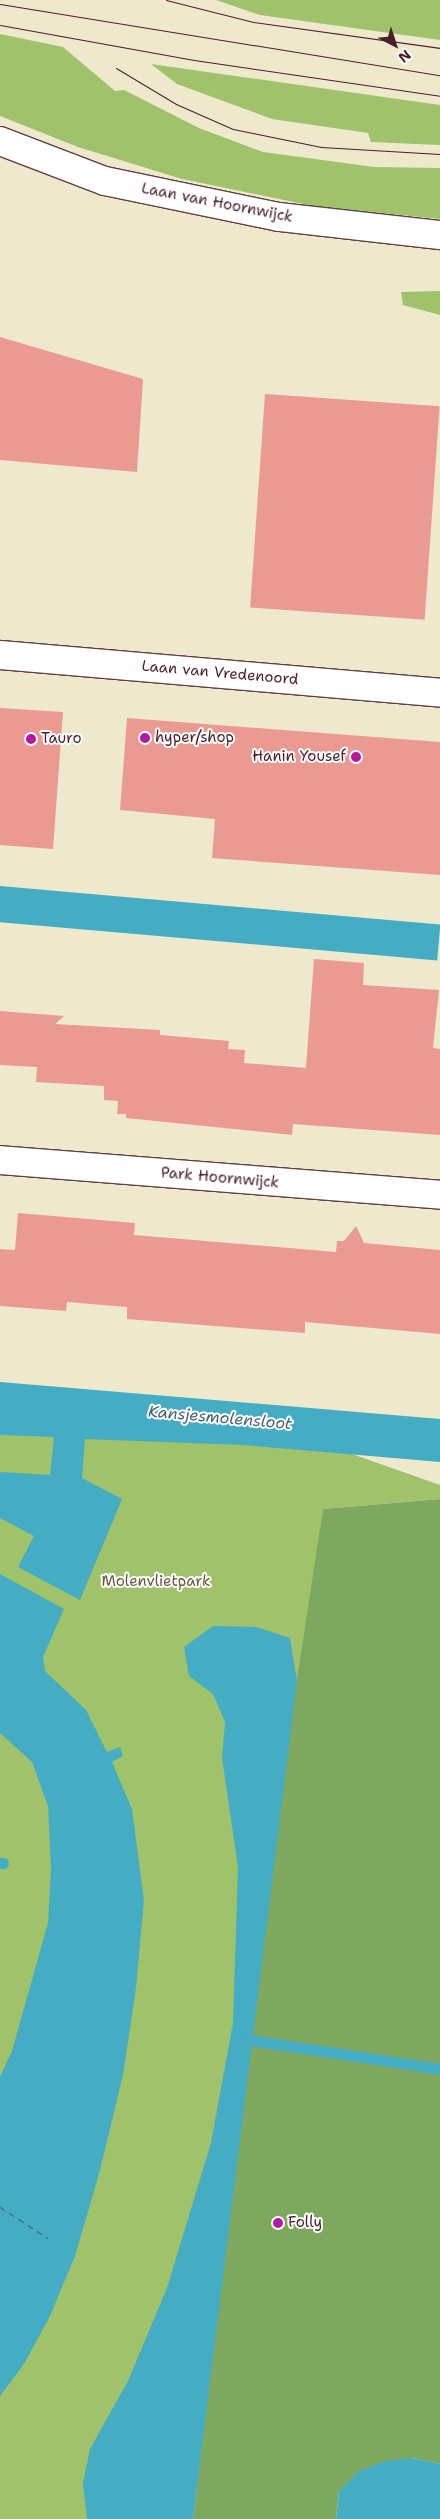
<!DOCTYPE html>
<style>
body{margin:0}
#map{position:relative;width:440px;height:2519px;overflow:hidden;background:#eee8cc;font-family:"Shantell Sans",sans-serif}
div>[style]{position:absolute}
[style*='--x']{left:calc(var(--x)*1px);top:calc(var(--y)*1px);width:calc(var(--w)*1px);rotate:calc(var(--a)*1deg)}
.green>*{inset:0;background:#9fc26b}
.forest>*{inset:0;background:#7fa85f}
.water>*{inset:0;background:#44adc3;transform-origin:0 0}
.stream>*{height:11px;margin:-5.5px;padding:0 5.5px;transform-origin:5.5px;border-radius:5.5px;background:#44adc3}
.ferry>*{height:1px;margin-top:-0.5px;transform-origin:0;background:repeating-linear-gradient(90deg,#475f6f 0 6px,transparent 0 11px)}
.building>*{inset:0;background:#eb9a91;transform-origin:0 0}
.roads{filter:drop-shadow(1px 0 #633d43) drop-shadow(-1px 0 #633d43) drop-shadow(0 1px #633d43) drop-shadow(0 -1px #633d43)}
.minor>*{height:28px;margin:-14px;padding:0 14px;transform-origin:14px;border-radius:14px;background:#fff}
.tertiary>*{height:28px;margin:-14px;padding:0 14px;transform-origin:14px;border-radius:14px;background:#fff}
.secondary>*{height:28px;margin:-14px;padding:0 14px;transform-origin:14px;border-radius:14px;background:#fff}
.tram>*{height:1px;margin:-0.5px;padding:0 0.5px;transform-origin:0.5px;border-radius:0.5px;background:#4a1f2b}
.dots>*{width:14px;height:14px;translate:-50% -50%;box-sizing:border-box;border:2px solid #fff;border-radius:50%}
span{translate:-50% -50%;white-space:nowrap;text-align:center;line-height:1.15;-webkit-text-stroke:4px #fff;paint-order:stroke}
.street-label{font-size:15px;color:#4a1f2b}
.poi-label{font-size:15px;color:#4a1f2b}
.left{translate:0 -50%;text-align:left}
.right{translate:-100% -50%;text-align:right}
.park-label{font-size:15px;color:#685841}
.water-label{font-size:16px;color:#475f6f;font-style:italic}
.north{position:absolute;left:370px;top:20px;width:50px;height:50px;-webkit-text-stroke:4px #fff;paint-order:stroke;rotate:140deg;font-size:14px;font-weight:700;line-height:20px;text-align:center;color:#4a1f2b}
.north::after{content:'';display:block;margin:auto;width:18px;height:22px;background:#4a1f2b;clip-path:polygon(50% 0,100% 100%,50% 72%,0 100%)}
</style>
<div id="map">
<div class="green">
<div style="clip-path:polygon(216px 0,440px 0,440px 40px,260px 15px)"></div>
<div style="clip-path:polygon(0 34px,63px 47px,115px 91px,124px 90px,199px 128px,263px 152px,374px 167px,440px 168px,440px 219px,313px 206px,182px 179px,78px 147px,0 116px)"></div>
<div style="clip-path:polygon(151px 64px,440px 105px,440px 145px,371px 142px,368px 133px,272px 119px,177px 84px)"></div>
<div style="clip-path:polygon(440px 291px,440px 315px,403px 305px,401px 292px)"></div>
<div style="clip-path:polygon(0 1412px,352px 1454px,440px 1485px,440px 1499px,323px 1509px,193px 2519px,0 2519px)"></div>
</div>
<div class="forest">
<div style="clip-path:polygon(440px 1499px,440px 2464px,412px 2458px,339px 2491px,336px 2519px,193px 2519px,282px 1778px,323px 1509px)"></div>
</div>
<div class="water">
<div style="left:0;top:886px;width:442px;height:36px;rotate:5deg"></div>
<div style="clip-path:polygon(0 1382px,440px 1419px,440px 1462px,243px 1445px,85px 1439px,82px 1478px,122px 1499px,80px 1600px,18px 1567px,34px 1536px,0 1518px,0 1472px,50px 1475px,54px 1437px,0 1435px)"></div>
<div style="clip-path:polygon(0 1574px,64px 1609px,43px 1657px,45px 1671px,86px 1710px,107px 1752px,120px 1747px,123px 1756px,112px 1762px,132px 1809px,144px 1900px,136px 1988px,123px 2075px,99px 2174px,75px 2256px,50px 2316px,24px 2364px,0 2396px,0 2077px,12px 2051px,48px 1923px,51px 1869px,48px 1806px,32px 1762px,0 1733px)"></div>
<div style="clip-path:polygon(213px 1626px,256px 1627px,290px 1638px,297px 1681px,193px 2519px,87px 2519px,83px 2483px,90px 2449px,128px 2381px,167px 2288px,211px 2143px,233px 2023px,238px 1867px,222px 1758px,225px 1722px,213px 1694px,189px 1676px,184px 1647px)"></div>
<div style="clip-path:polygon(412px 2458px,440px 2464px,440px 2519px,336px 2519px,339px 2491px,359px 2471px,385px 2461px)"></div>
</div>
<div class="stream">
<div style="--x:0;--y:1863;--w:3;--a:0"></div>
<div style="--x:249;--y:2040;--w:193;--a:8.6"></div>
</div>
<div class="ferry">
<div style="--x:0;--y:2207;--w:57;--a:32.9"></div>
</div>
<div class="building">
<div style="clip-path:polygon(0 337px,143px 379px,137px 472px,0 460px)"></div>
<div style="left:265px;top:394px;width:175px;height:214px;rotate:4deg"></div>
<div style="clip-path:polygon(0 708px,63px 712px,53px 849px,0 845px)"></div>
<div style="clip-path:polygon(127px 718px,440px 742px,440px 875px,212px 858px,215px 819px,120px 810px)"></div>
<div style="clip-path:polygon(314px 959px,364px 963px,363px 985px,439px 990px,433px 1048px,440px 1049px,440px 1135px,293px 1124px,292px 1135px,126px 1118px,126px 1114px,117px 1114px,118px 1101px,104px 1100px,104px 1086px,36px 1082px,37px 1067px,0 1065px,0 1011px,64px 1016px,55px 1024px,160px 1030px,160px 1035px,229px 1041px,228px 1049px,245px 1050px,244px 1063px,306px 1068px)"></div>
<div style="clip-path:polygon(18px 1213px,135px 1223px,134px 1235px,336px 1252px,337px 1241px,344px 1241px,356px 1226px,364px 1243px,440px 1250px,440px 1334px,305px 1322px,305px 1333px,127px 1319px,127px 1307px,67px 1302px,66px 1311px,0 1306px,0 1249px,15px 1250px)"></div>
</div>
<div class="roads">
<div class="minor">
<div style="--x:0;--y:1160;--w:441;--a:4.5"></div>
</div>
<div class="tertiary">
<div style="--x:0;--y:655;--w:442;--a:4.9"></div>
</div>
<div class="secondary">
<div style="--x:0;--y:141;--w:112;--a:20.9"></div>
<div style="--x:105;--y:181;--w:178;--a:11.7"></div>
<div style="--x:279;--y:217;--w:162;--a:6.4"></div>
</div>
</div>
<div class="tram">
<div style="--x:166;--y:0;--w:90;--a:14.2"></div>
<div style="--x:253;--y:22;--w:189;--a:7.9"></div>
<div style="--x:0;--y:4;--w:446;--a:9.2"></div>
<div style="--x:0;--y:25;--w:197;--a:10.2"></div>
<div style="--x:194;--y:60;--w:249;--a:8.3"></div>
<div style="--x:116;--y:68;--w:70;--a:31"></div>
<div style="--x:176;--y:104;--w:62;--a:23.7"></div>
<div style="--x:233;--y:129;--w:90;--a:11.6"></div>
<div style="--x:321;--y:147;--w:119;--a:3.4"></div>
</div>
<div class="dots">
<div style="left:145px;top:738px;background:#b5179e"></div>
<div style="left:31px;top:739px;background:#b5179e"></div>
<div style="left:356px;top:757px;background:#b5179e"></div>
<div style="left:278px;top:2223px;background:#b5179e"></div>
</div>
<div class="street-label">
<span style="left:217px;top:203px;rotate:11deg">Laan van Hoornwijck</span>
<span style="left:220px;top:673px;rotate:5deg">Laan van Vredenoord</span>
<span style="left:220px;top:1178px;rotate:5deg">Park Hoornwijck</span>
</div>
<div class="poi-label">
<span class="left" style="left:155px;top:738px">hyper/shop</span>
<span class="left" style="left:41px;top:739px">Tauro</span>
<span class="right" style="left:346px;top:757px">Hanin Yousef</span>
<span class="left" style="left:288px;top:2223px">Folly</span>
</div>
<div class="park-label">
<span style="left:156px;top:1582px">Molenvlietpark</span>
</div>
<div class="water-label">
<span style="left:220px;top:1418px;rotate:5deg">Kansjesmolensloot</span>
</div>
<div class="north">N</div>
</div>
